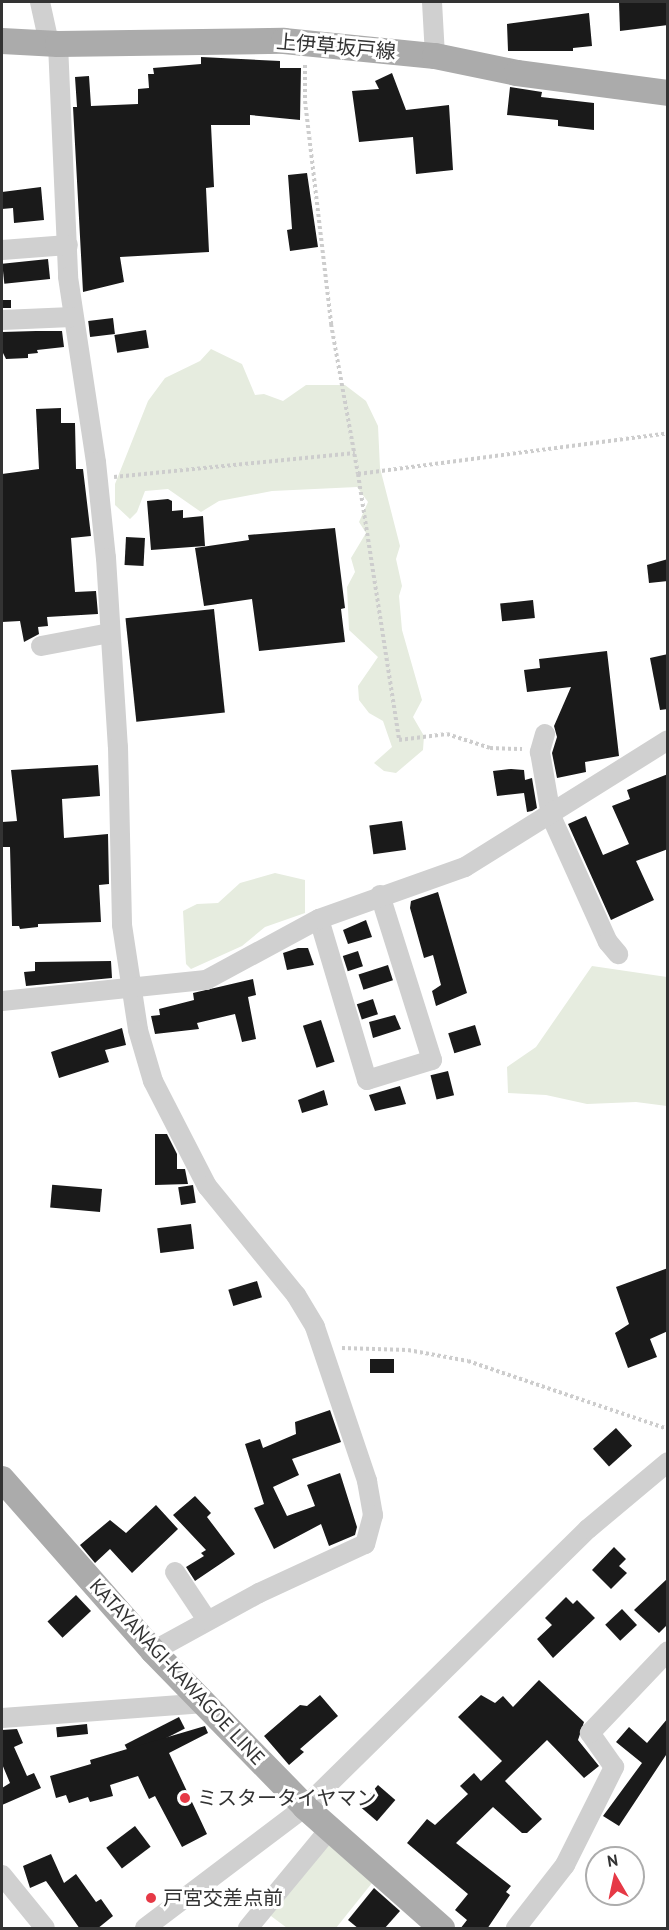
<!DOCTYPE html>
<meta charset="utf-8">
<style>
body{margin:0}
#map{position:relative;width:669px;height:1930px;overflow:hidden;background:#fff;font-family:"PT Sans","Noto Sans JP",sans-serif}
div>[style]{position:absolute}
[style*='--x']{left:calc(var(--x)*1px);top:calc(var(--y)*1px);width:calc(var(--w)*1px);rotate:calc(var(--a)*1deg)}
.green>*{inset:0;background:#e6ecdf}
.building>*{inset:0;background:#1a1a1a;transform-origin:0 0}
.path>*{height:4px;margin-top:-2px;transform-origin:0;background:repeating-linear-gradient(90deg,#cdcdcd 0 3px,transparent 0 6px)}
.minor>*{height:20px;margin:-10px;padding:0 10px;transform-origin:10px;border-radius:10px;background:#d0d0d0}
.major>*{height:26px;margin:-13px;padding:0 13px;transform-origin:13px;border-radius:13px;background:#ababab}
.dots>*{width:16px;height:16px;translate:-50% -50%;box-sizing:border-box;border:3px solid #fff;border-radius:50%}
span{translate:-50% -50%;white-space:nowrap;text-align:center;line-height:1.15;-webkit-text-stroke:6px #fff;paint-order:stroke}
.street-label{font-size:20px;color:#333}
.poi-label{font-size:20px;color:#333}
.left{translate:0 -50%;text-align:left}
.frame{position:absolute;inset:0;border:3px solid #333;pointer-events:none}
.north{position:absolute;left:585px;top:1846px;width:60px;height:60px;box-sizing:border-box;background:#fff;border:2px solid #adadad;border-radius:50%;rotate:351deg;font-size:16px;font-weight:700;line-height:24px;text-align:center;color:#333}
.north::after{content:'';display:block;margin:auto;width:21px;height:27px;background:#e63946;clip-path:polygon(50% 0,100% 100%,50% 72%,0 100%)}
</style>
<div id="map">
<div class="green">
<div style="clip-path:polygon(211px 349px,242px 364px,255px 395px,264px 394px,283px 401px,306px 385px,345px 385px,366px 401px,378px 426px,380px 468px,400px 546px,396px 559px,402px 586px,399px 596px,402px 630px,422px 700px,413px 717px,424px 736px,423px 750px,396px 773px,384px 771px,374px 763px,392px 747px,383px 721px,369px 713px,359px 700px,358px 686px,378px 657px,349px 630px,347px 587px,355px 572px,351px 558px,366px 533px,359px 522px,368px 502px,357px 487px,272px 491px,219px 501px,201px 512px,168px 489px,145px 491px,137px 512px,130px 519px,115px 505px,115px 484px,148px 401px,165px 378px,200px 361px)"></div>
<div style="clip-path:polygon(275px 873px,305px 880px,305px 913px,265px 927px,242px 946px,191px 969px,186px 964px,183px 911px,197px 904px,218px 903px,240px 883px)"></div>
<div style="clip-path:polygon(592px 966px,667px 977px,667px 1106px,636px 1102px,587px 1104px,546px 1095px,508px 1093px,507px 1067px,536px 1047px)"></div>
<div style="clip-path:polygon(325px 1845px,330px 1846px,372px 1883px,336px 1928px,287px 1928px,267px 1913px)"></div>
</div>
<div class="building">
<div style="clip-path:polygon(619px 2px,668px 3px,668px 25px,620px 31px)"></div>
<div style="clip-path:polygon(589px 13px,592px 46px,573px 48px,573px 51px,508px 51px,507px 24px)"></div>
<div style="clip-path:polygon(201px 57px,280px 61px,280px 68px,301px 68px,300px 120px,250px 115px,250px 125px,211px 125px,214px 187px,206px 188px,209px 252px,120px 257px,124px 282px,83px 292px,73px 107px,77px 107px,75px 77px,89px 76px,91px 106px,138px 104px,138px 89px,149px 88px,148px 74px,154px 74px,153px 68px,201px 64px)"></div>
<div style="clip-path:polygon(392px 73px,406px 110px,449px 105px,453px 170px,416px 174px,413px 137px,359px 142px,352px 91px,379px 89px,375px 81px)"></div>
<div style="clip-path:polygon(510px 87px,542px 92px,541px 97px,594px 103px,594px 130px,558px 126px,558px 120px,507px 115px)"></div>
<div style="clip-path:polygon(307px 173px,318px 247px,290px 251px,287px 230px,292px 229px,288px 175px)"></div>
<div style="clip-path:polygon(41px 187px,44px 220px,14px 223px,13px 208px,2px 209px,2px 192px)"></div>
<div style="left:48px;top:259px;width:20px;height:46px;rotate:84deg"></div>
<div style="left:2px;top:300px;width:9px;height:8px"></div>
<div style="left:113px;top:318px;width:16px;height:25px;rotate:83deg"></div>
<div style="left:146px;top:330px;width:18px;height:32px;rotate:81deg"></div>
<div style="clip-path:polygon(36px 331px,62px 331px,64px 347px,37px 350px,38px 353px,28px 354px,28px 358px,6px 359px,2px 351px,2px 332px)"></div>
<div style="clip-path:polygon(61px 408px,61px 423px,75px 423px,76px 469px,83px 469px,91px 536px,71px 538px,75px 592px,96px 591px,98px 614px,47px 617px,48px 626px,38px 627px,39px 634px,24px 642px,20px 621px,2px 622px,2px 474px,39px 469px,36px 409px)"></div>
<div style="clip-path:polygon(168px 499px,172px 501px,172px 511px,183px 510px,183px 518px,203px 516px,205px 546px,151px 550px,147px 501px)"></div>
<div style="clip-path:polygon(335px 528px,345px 608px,341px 609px,345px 642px,259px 651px,252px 599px,204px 606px,195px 548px,249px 540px,248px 535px)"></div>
<div style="left:126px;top:537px;width:19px;height:28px;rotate:3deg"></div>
<div style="clip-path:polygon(668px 559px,668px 581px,649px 583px,647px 565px)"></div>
<div style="left:533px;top:600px;width:18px;height:33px;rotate:84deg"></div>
<div style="left:214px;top:609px;width:104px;height:89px;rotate:84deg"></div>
<div style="clip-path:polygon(607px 651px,619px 756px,585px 762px,586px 772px,557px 778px,552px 753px,557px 737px,554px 726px,571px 687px,527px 692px,524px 670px,540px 668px,539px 659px)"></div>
<div style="clip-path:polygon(668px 654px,668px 709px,660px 710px,650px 658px)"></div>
<div style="clip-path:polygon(98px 765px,100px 796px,62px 799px,64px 838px,108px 834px,109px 884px,99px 885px,101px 922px,38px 924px,38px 927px,20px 929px,19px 926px,12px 926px,10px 847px,2px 847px,2px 822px,17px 821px,11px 770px)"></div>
<div style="clip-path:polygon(511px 769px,524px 770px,525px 780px,532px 778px,537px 808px,532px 811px,527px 812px,524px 793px,497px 796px,493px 771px)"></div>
<div style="clip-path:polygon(668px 774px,668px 849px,636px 861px,654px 900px,611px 920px,568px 824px,586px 816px,603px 855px,629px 844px,612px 806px,630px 799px,627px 790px)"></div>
<div style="left:402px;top:821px;width:29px;height:33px;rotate:82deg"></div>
<div style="clip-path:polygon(438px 892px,467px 993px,436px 1006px,432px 991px,441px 985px,433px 955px,424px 958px,410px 908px,411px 901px)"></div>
<div style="clip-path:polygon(366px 920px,372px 937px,348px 944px,343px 930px)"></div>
<div style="clip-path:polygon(298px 948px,308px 948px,314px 965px,287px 970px,283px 953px)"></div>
<div style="left:358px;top:951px;width:16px;height:16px;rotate:72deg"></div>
<div style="clip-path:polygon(111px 961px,112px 978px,26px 986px,24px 972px,35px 971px,35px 962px)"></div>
<div style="left:388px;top:965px;width:16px;height:31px;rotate:72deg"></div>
<div style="clip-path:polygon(253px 979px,256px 995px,248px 997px,256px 1039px,242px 1042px,235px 1014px,197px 1023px,199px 1029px,155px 1034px,151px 1016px,160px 1015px,159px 1009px,194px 1000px,193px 993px)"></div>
<div style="left:373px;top:999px;width:16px;height:17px;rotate:72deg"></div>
<div style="clip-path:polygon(395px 1015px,401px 1029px,373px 1038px,369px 1022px)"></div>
<div style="left:321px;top:1020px;width:44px;height:19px;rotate:72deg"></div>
<div style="left:475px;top:1025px;width:21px;height:28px;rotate:73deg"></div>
<div style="clip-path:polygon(122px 1028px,126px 1045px,105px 1050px,109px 1062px,59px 1078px,51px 1052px)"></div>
<div style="left:448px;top:1071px;width:25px;height:18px;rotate:76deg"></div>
<div style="clip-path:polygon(400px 1086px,406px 1104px,375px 1111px,369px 1095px)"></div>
<div style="clip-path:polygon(324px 1090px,328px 1105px,302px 1113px,298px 1100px)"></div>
<div style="clip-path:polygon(155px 1134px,167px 1134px,177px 1154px,177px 1169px,185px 1169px,188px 1184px,155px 1185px)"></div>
<div style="left:193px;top:1185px;width:18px;height:15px;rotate:81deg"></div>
<div style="left:102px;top:1189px;width:23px;height:50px;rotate:95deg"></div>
<div style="left:191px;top:1224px;width:25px;height:34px;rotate:83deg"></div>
<div style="clip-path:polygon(668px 1268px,668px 1331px,650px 1339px,657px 1357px,628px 1368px,615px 1333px,629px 1324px,616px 1287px)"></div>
<div style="left:257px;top:1281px;width:17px;height:30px;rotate:73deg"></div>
<div style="left:370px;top:1359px;width:24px;height:14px"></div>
<div style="clip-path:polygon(330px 1410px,341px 1442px,292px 1459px,299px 1475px,273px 1487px,287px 1516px,315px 1506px,307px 1485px,340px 1473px,357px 1527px,355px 1535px,329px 1546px,321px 1524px,274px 1549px,254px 1508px,264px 1504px,245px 1444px,260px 1439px,263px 1448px,296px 1434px,295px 1422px)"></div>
<div style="left:616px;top:1428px;width:24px;height:31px;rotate:48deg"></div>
<div style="clip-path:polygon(195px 1496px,211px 1513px,207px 1517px,235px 1554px,195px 1581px,186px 1567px,204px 1556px,201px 1553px,206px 1550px,173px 1515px)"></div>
<div style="clip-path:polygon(156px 1505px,178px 1529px,132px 1573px,110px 1549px,95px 1563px,80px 1545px,110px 1520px,126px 1533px)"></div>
<div style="clip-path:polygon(614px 1547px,626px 1559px,619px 1566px,627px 1573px,611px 1589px,592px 1570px)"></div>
<div style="clip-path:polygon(668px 1578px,668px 1624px,659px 1633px,634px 1610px)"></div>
<div style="left:76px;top:1595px;width:22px;height:39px;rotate:47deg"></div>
<div style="clip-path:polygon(566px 1597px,573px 1604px,577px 1600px,595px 1618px,553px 1658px,537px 1639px,552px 1625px,545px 1618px)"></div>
<div style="left:622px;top:1609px;width:22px;height:23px;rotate:47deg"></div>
<div style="clip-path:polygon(539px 1680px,584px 1722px,578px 1740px,599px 1766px,584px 1778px,547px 1740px,505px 1781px,542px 1819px,527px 1833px,522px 1833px,493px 1807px,456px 1843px,511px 1886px,506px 1892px,510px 1895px,487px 1929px,460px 1929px,467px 1920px,455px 1910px,468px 1894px,407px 1843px,427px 1819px,435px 1825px,468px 1794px,460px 1786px,474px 1773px,481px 1781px,502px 1761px,458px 1717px,481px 1695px,495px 1703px,503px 1696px,513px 1707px)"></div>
<div style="clip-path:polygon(320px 1695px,338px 1716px,300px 1749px,304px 1752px,289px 1765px,264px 1736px,300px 1705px,307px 1706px)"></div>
<div style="left:179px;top:1717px;width:13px;height:61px;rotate:63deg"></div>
<div style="clip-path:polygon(668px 1718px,668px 1752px,619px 1826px,603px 1816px,642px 1763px,616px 1742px,629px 1727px,647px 1743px)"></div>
<div style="left:87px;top:1724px;width:10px;height:31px;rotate:84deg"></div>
<div style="clip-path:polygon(205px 1726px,208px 1733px,169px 1753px,207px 1834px,182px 1847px,155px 1796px,149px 1799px,138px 1776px,110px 1785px,113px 1796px,90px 1802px,88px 1797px,69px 1803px,66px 1795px,56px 1798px,50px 1776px,91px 1764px,90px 1760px)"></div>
<div style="clip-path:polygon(17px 1729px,23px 1743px,14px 1747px,27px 1776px,34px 1773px,41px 1788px,2px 1805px,2px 1788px,10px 1783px,2px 1764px,2px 1730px)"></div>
<div style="left:378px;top:1785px;width:23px;height:28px;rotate:41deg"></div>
<div style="left:135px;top:1826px;width:26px;height:36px;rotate:53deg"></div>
<div style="clip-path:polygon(51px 1854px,64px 1883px,76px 1874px,96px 1902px,101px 1899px,113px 1916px,97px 1929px,80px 1929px,46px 1881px,30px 1888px,23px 1866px)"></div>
<div style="clip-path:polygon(374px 1888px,400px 1911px,384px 1929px,359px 1929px,348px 1920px)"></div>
</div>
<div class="path">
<div style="--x:305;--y:65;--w:36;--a:90"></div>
<div style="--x:305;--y:101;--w:225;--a:83.3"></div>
<div style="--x:331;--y:324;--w:152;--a:79.8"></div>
<div style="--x:358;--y:474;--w:269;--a:81.2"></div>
<div style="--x:399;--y:740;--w:48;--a:-7.1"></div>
<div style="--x:447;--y:734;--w:45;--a:18"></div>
<div style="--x:490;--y:748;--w:32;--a:2"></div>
<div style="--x:358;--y:474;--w:313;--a:-7.5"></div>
<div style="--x:114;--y:477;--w:242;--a:-5.7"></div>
<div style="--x:342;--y:1348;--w:66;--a:1.7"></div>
<div style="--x:408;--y:1350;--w:61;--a:10.4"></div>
<div style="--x:468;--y:1361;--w:211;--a:18.8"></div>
</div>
<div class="minor">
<div style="--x:40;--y:2;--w:42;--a:77.6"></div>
<div style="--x:432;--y:2;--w:54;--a:86.8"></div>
<div style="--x:58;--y:44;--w:233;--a:87.5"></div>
<div style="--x:68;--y:277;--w:187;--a:81.4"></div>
<div style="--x:96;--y:462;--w:97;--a:84.1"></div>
<div style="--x:106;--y:558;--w:189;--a:86.4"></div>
<div style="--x:118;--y:747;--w:178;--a:88.7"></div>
<div style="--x:122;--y:925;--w:106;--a:81.3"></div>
<div style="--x:138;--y:1030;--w:53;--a:73.6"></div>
<div style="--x:153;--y:1081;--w:118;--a:62.8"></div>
<div style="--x:207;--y:1186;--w:141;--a:50.8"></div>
<div style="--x:296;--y:1295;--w:37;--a:59"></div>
<div style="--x:315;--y:1327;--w:163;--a:71.3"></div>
<div style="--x:367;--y:1481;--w:35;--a:80"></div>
<div style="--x:373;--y:1515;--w:30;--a:105"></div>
<div style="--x:365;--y:1544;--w:117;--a:155.2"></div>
<div style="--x:259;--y:1593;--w:121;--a:151.3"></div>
<div style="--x:2;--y:250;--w:66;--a:-4.3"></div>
<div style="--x:2;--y:320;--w:70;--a:-2.5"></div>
<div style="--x:41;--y:646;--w:70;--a:-10.7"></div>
<div style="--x:545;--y:734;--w:19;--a:106"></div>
<div style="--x:540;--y:752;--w:65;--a:80.2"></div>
<div style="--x:551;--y:816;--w:138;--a:65.7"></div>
<div style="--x:608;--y:942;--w:16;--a:50"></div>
<div style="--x:319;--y:919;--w:168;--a:73.4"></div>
<div style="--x:367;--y:1080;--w:68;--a:-17.1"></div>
<div style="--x:432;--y:1060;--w:173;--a:-107.5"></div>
<div style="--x:2;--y:1001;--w:205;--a:-5.9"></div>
<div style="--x:206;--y:980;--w:128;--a:-28.4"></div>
<div style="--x:319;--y:919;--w:155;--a:-19.6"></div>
<div style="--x:465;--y:867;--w:239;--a:-32"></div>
<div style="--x:175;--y:1572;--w:58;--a:56.3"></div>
<div style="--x:2;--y:1718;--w:203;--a:-4.2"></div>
<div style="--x:2;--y:1875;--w:68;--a:50.9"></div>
<div style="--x:145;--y:1928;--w:201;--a:-37.1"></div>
<div style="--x:305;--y:1807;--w:397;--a:-44.5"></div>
<div style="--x:588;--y:1529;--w:104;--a:-39.9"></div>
<div style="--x:248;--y:1928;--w:126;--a:-50.5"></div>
<div style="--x:516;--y:1928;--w:80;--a:-52.1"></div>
<div style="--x:565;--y:1865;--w:110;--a:-63.4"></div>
<div style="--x:614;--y:1767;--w:42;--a:-125.2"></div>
<div style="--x:590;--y:1733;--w:113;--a:-46.4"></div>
</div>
<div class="major">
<div style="--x:2;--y:41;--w:56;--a:3.1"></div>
<div style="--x:58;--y:44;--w:226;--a:-0.8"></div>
<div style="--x:284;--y:41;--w:152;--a:5.7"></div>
<div style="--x:435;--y:56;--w:84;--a:11.7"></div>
<div style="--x:517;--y:73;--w:152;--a:7.5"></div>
<div style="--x:2;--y:1479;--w:229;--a:48.7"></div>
<div style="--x:153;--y:1651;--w:218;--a:45.7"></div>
<div style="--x:305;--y:1807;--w:183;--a:41.5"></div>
</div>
<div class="dots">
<div style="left:185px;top:1798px;background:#e63946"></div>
<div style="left:151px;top:1898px;background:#e63946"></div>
</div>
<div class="street-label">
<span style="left:336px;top:47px;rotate:5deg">上伊草坂戸線</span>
<span style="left:177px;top:1672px;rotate:47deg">KATAYANAGI-KAWAGOE LINE</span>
</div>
<div class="poi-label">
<span class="left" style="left:197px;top:1798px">ミスタータイヤマン</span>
<span class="left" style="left:163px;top:1898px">戸宮交差点前</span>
</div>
<div class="frame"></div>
<div class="north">N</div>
</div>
